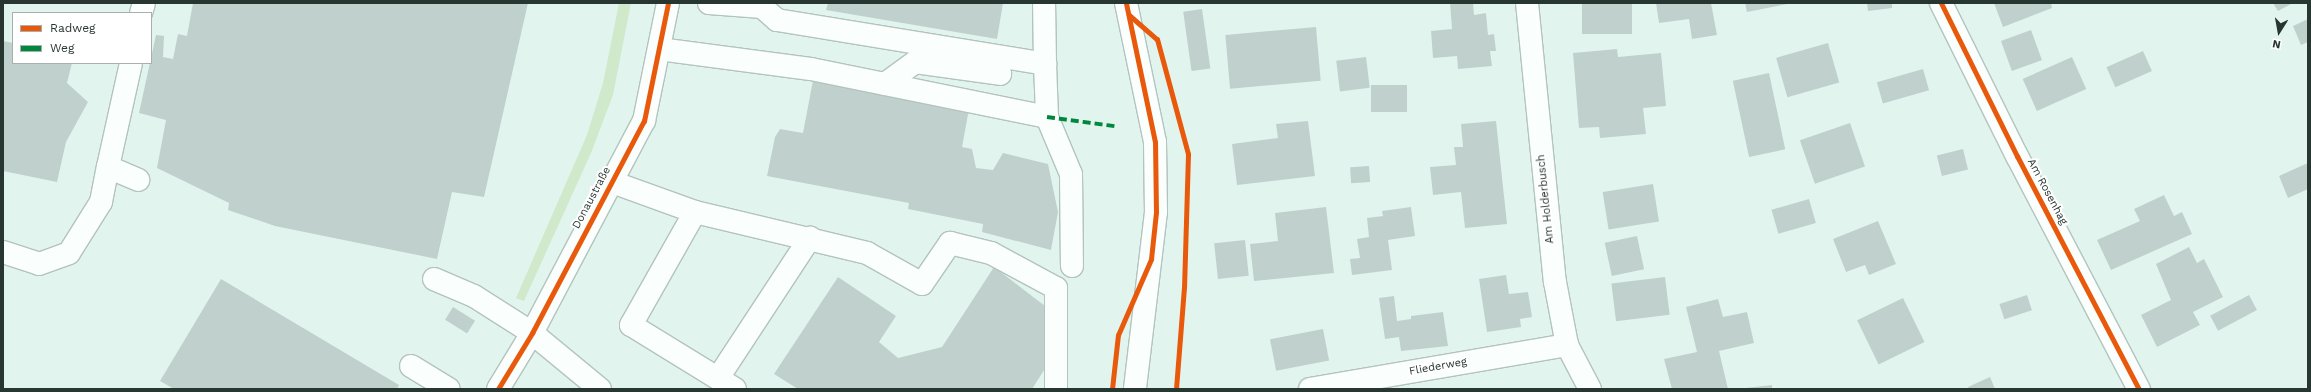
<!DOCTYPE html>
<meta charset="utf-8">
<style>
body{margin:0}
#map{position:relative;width:2311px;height:392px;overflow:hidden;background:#e1f5ee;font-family:"Work Sans",sans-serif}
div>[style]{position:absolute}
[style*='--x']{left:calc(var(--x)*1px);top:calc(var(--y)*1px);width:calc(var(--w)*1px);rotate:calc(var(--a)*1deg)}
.green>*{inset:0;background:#d0e9ca}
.building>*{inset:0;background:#c0d1cd;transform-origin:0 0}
.roads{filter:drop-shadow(1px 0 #b3c3be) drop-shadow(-1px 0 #b3c3be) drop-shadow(0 1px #b3c3be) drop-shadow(0 -1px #b3c3be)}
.minor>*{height:22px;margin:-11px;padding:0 11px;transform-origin:11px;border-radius:11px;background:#fafefc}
.major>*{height:22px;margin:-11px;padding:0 11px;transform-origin:11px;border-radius:11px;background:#fafefc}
.quiet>*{height:4px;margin-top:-2px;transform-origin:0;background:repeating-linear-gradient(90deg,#00873e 0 8px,transparent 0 12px)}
.cycleway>*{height:5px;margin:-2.5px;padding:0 2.5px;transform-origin:2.5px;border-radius:2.5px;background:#e8590c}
span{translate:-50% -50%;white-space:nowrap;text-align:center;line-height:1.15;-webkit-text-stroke:4px #fff;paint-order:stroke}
.street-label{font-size:11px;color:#283631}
.frame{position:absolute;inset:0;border:4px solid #283631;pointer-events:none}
.legend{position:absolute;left:12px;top:12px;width:140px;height:52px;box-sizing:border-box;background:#fff;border:1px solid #a9afad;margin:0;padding:5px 7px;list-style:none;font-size:12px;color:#283631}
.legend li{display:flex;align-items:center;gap:8px;height:20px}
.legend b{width:20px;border:1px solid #a9afad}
.north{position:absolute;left:2259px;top:12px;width:40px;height:40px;-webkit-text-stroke:3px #fff;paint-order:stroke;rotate:191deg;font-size:11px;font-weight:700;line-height:16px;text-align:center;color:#283631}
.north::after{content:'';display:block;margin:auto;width:14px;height:18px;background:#283631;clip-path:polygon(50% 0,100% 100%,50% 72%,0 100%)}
</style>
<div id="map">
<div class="green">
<div style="clip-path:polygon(619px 3px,631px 3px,613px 95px,591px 153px,524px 301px,516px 298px,587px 135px,603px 83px)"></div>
</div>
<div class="building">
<div style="clip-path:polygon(193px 3px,528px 3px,484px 197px,452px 192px,437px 259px,275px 226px,228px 210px,229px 203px,157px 168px,166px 120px,139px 113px,156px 35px,164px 36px,163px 57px,173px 59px,178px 34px,187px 36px)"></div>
<div style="clip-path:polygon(828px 3px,1003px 3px,997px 39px,826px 10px)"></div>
<div style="clip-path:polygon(1450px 3px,1473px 3px,1474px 15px,1486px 13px,1488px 35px,1494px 34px,1496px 51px,1490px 51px,1492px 66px,1458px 69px,1457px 56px,1433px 58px,1431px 31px,1452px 29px)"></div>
<div style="left:1582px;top:3px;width:50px;height:31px"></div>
<div style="clip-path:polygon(1656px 3px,1711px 3px,1717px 35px,1692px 39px,1689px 19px,1659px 23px)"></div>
<div style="clip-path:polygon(1745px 3px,1787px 3px,1787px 4px,1747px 12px)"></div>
<div style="clip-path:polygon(1867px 3px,1892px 3px,1892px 8px,1868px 11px)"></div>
<div style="clip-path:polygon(1994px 3px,2051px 3px,2052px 8px,2003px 27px)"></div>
<div style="clip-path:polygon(2273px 3px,2293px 3px,2278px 11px)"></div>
<div style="left:1202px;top:9px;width:60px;height:19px;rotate:82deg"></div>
<div style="clip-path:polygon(2308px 19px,2308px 42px,2301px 45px,2293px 26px)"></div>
<div style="left:1316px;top:27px;width:54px;height:91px;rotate:85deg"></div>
<div style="left:2031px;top:30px;width:32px;height:32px;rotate:70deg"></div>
<div style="clip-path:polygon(3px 41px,13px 43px,13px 63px,72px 63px,67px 83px,88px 102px,66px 142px,57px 182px,3px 171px)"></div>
<div style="left:1828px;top:43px;width:41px;height:54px;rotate:74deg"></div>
<div style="clip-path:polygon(1617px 49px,1618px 57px,1661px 53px,1666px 106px,1643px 108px,1646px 134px,1600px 138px,1599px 127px,1579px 128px,1573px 53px)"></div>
<div style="left:2143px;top:51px;width:22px;height:40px;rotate:66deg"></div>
<div style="left:1366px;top:57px;width:31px;height:30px;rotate:83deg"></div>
<div style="left:2072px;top:57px;width:35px;height:54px;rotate:66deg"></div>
<div style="left:1923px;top:69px;width:22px;height:48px;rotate:74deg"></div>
<div style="left:1769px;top:73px;width:78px;height:37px;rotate:78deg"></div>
<div style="clip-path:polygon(814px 75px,969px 109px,962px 147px,972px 149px,976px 168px,993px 170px,1003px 153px,1048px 164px,1058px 212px,1051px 250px,982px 232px,983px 224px,908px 209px,909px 203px,767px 176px,775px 137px,780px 129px,803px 133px)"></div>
<div style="left:1407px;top:85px;width:27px;height:36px;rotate:90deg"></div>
<div style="clip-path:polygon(1308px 121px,1315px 176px,1237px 185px,1232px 144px,1278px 138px,1276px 124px)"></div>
<div style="clip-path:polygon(1496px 121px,1507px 224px,1465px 228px,1461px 192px,1433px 195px,1430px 167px,1456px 165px,1454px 147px,1463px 147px,1461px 124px)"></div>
<div style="left:1850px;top:123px;width:46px;height:53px;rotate:71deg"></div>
<div style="left:1963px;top:149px;width:21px;height:27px;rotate:76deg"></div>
<div style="clip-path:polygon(2308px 163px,2308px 189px,2288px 198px,2279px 176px)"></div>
<div style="left:1369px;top:166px;width:16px;height:19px;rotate:86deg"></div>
<div style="left:1653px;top:184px;width:38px;height:51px;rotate:81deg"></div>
<div style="clip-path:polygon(2164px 195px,2174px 216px,2182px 212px,2192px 234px,2111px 270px,2097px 240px,2140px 221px,2134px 209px)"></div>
<div style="left:1809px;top:199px;width:25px;height:39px;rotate:74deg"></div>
<div style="clip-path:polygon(1326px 207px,1334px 273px,1254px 281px,1250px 244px,1278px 241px,1275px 213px)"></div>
<div style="clip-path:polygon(1411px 207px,1415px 236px,1388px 240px,1392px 270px,1352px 275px,1350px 259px,1360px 258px,1357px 239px,1369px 237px,1367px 218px,1383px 216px,1382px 211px)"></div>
<div style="clip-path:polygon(1878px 221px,1896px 264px,1869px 275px,1865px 265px,1846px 272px,1833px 239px)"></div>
<div style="left:1637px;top:236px;width:34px;height:33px;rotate:78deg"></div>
<div style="left:1245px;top:240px;width:36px;height:31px;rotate:84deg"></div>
<div style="clip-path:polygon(2189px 247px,2197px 263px,2204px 259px,2223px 297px,2193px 312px,2200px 325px,2157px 347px,2141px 315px,2171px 300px,2156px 264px)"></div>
<div style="clip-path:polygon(994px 267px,1045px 306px,1055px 353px,1032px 389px,798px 389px,774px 374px,838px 277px,896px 316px,879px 342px,898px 358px,942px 347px)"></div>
<div style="clip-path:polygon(1506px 275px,1509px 294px,1528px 292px,1532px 317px,1520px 319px,1521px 327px,1487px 332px,1479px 279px)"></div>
<div style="left:1665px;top:277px;width:38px;height:54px;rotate:83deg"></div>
<div style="clip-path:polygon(221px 279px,399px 385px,397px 389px,174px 389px,160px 381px)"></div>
<div style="left:2027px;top:295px;width:16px;height:29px;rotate:72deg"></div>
<div style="left:2249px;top:295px;width:17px;height:44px;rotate:62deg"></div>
<div style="clip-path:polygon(1394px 296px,1397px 321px,1411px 319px,1411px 316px,1443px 312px,1448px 346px,1401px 351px,1399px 337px,1385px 339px,1379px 298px)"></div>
<div style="left:1903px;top:298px;width:49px;height:51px;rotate:64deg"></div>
<div style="clip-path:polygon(1718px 299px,1723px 317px,1747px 312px,1754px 343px,1719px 351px,1728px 389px,1672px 389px,1664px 359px,1697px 352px,1686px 307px)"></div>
<div style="left:453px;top:307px;width:26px;height:15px;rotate:32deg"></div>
<div style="left:1323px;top:329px;width:32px;height:54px;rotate:79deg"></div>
<div style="clip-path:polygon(1990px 377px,1995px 389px,1969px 389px,1968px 387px)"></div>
<div style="clip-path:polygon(1772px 385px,1772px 389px,1746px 389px,1746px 388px)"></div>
</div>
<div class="roads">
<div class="minor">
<div style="--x:709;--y:3;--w:53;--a:4.3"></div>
<div style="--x:762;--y:7;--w:20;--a:41"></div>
<div style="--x:777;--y:20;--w:272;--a:9.3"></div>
<div style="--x:1045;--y:64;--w:61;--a:-90.9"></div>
<div style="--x:1527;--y:3;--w:280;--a:84.3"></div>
<div style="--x:1555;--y:282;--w:64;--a:79.2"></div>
<div style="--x:1567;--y:345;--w:50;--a:62.4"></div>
<div style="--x:1941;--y:3;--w:171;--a:63.6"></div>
<div style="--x:2017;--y:156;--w:263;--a:62.4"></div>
<div style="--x:141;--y:13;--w:10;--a:-73"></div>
<div style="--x:659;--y:49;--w:153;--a:7.5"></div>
<div style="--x:811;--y:69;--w:241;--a:11.5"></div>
<div style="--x:1047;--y:117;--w:62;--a:67.2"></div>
<div style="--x:1071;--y:174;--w:92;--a:89.4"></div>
<div style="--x:131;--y:63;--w:107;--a:102.5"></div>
<div style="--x:108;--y:167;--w:33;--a:23"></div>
<div style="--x:1045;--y:64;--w:53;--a:87.8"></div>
<div style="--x:885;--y:84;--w:37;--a:-36"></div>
<div style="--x:915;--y:62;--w:86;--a:8"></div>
<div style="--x:612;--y:182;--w:88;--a:19.9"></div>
<div style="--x:695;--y:212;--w:177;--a:13.4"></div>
<div style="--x:867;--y:253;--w:63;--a:29.4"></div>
<div style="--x:922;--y:284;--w:50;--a:-55.7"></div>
<div style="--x:950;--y:243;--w:42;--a:13.7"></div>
<div style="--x:991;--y:253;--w:74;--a:28.3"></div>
<div style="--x:1056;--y:288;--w:101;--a:90"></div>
<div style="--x:695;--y:212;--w:130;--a:119.5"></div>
<div style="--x:631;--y:325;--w:122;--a:31.6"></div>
<div style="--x:3;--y:252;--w:38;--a:18"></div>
<div style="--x:39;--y:264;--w:32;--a:-20"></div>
<div style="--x:69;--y:253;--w:60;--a:-57.9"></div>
<div style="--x:101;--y:202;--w:36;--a:-79"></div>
<div style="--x:434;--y:279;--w:43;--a:23"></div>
<div style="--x:474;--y:296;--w:69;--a:32.5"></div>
<div style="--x:532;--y:333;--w:88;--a:39.5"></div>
<div style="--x:411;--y:366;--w:44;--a:31.2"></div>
<div style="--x:718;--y:378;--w:168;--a:-56.7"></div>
<div style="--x:498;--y:389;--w:66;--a:-58.7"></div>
<div style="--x:532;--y:333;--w:240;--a:-62.2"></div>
<div style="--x:644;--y:121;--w:120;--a:-78.5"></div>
<div style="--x:1310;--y:389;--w:261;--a:-9.7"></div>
</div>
<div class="major">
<div style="--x:1126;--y:3;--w:142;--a:78.2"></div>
<div style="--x:1155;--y:142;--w:70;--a:89.2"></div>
<div style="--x:1156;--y:212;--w:178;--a:96.8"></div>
</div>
</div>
<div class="quiet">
<div style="--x:1047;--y:117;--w:68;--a:7.7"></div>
</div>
<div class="cycleway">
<div style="--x:1941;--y:3;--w:171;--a:63.6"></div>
<div style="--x:2017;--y:156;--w:263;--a:62.4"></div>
<div style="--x:1129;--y:15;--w:37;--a:41"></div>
<div style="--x:1157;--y:39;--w:119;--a:74.9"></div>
<div style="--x:1188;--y:154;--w:133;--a:91.7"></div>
<div style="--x:1184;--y:287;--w:102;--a:94.5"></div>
<div style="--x:498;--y:389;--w:66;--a:-58.7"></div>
<div style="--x:532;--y:333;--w:240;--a:-62.2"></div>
<div style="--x:644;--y:121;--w:120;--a:-78.5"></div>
<div style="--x:1112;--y:389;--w:54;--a:-83.7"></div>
<div style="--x:1118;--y:335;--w:83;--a:-66.5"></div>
<div style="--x:1151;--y:259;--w:47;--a:-83.9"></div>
<div style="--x:1156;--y:212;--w:70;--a:-90.8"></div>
<div style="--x:1155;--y:142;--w:142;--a:-101.8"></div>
</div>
<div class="street-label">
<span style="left:2047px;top:192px;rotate:62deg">Am Rosenhag</span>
<span style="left:592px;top:198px;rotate:-62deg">Donaustraße</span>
<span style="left:1546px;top:199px;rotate:-96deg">Am Holderbusch</span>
<span style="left:1438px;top:367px;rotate:-10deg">Fliederweg</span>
</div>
<div class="frame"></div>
<ul class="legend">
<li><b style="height:5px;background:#e8590c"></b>Radweg</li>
<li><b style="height:5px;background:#00873e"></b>Weg</li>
</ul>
<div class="north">N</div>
</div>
